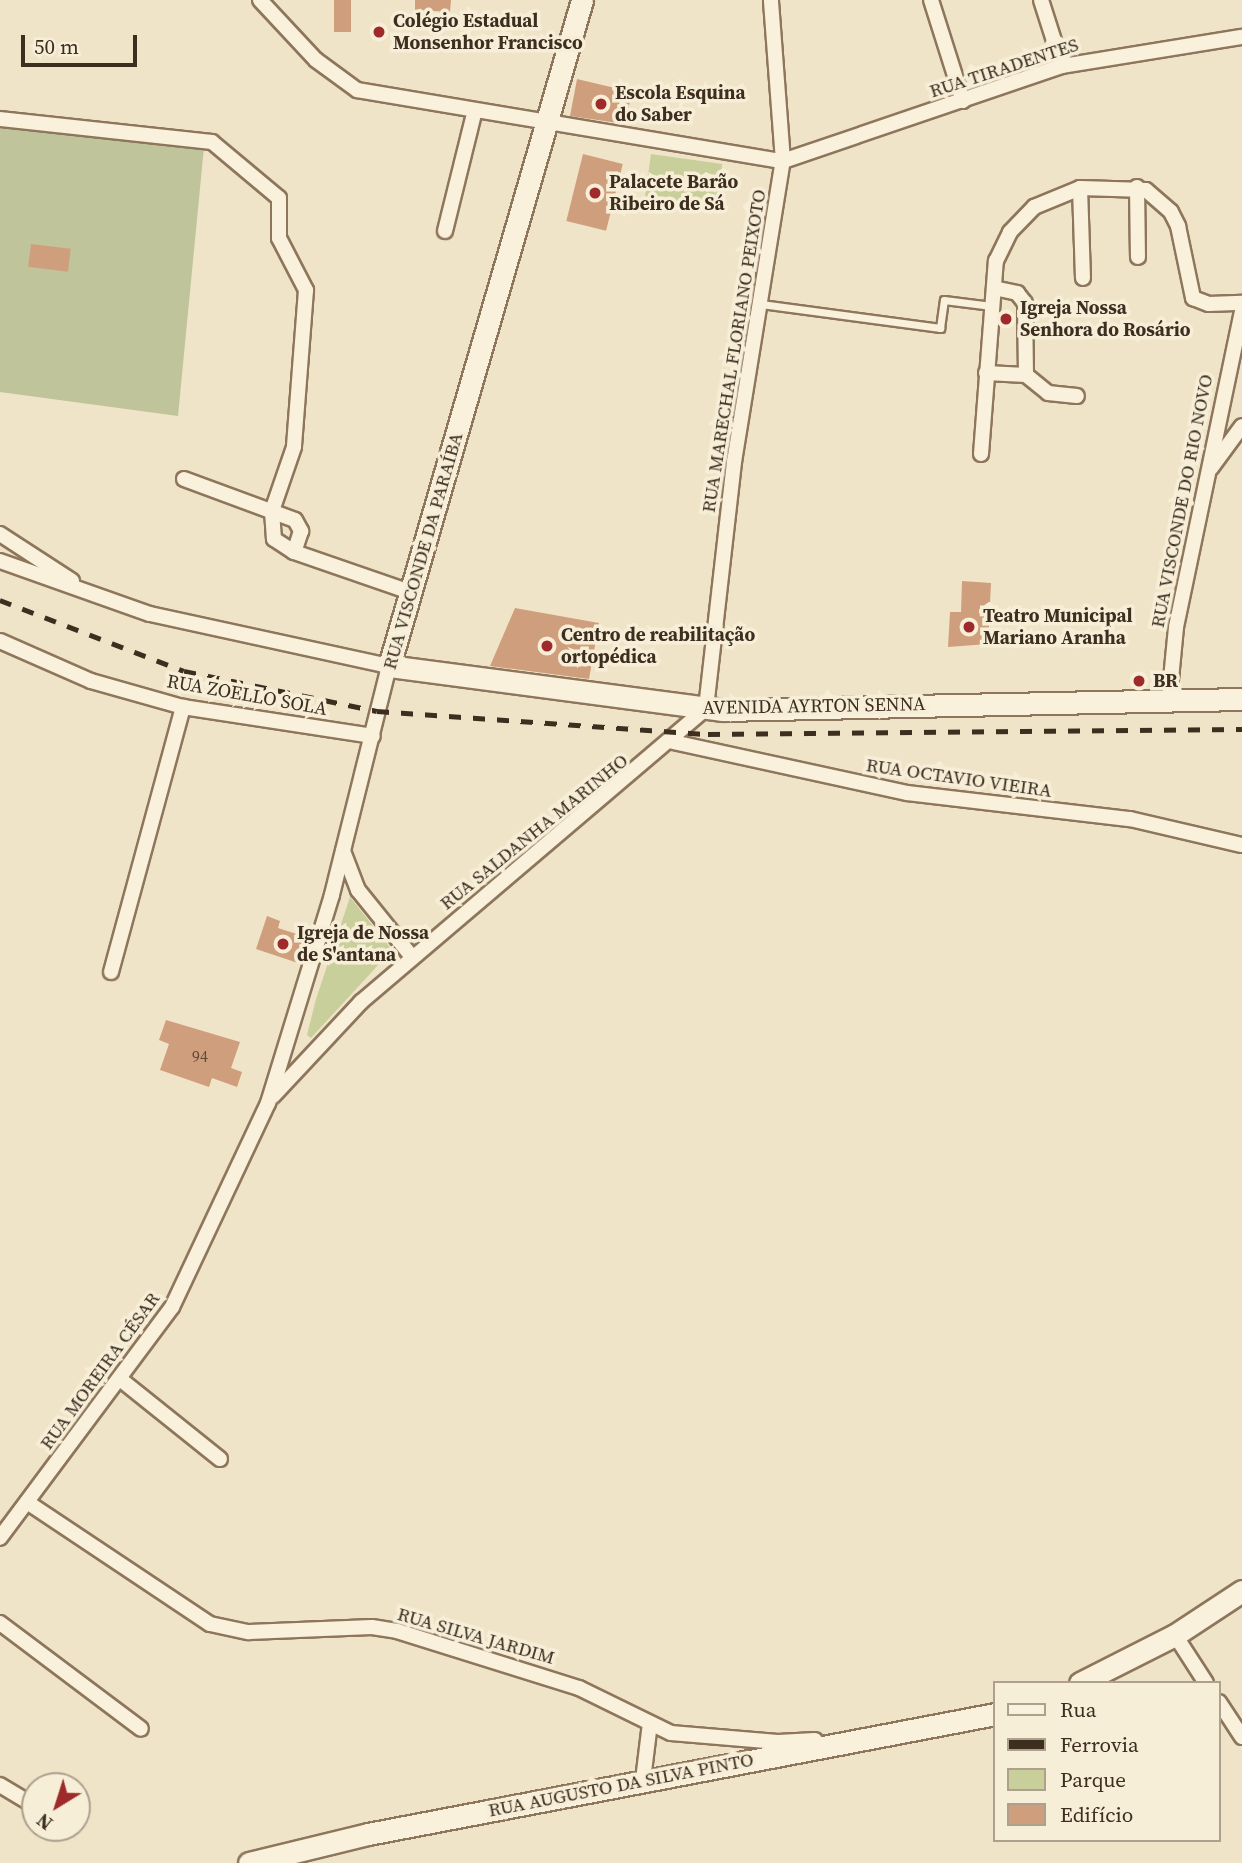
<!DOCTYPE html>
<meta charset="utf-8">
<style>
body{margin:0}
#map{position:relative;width:1242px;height:1863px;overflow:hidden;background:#f0e4c8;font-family:"Source Serif 4",serif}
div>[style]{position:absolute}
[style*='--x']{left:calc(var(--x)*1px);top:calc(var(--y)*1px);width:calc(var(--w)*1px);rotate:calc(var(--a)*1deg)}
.green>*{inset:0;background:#c9cf9b;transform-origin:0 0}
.cemetery>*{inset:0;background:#bfc49a}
.building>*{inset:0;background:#cf9f7d;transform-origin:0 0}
.roads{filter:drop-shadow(2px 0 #8d765c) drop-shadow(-2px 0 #8d765c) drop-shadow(0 2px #8d765c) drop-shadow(0 -2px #8d765c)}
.lane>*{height:7px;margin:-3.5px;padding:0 3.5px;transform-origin:3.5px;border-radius:3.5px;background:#faf1dc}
.street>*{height:14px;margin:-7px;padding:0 7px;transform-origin:7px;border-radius:7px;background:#faf1dc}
.secondary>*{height:21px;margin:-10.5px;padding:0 10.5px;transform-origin:10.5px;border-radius:10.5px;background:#faf1dc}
.rail>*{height:4.5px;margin-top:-2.25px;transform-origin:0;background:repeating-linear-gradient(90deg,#3d2e20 0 12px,transparent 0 24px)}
.dots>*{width:19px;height:19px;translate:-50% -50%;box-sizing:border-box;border:4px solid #f7eed8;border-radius:50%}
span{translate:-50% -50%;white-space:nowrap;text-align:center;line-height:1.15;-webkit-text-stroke:7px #f7eed8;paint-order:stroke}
.number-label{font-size:16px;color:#624a37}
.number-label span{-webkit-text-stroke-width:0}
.poi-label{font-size:19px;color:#3d2e20;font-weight:700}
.left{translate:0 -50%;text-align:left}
.street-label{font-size:19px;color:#3d2e20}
.legend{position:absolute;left:993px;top:1681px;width:228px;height:161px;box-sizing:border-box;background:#f7eed8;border:2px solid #ada18e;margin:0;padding:9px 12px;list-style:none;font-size:21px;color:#3d2e20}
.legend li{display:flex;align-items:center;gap:14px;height:35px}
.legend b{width:35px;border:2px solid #ada18e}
.north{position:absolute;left:21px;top:1772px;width:70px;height:70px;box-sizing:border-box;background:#f7eed8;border:2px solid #ada18e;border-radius:50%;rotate:218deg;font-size:19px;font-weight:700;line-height:28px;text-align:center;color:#3d2e20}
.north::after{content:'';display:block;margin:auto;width:24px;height:32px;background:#9e2a2b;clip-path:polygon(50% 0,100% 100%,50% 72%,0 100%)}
.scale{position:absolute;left:21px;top:35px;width:116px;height:32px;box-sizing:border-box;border:4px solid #3d2e20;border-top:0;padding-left:9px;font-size:21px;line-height:24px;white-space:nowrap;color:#3d2e20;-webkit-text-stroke:5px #f7eed8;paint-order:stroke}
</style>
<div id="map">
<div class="green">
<div style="left:651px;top:154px;width:72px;height:43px;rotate:8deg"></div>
<div style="clip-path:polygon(350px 897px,392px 950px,311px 1038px,307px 1035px,316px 999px)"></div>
</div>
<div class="cemetery">
<div style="clip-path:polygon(0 125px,204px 147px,178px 416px,0 392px)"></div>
</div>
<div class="building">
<div style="left:334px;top:0;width:17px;height:32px"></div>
<div style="clip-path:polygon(415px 0,451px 0,450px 12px,415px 10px)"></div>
<div style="clip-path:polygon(577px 79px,632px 92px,625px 124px,570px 116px)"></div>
<div style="left:583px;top:154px;width:41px;height:69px;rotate:14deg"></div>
<div style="left:31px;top:244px;width:40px;height:23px;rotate:7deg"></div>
<div style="clip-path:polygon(962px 581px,991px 583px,988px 644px,948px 647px,950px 612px,961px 612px)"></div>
<div style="clip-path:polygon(515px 608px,599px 623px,589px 679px,490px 666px)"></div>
<div style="clip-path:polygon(267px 916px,280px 921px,278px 928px,309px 938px,301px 964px,256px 949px)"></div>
<div style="clip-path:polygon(166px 1020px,240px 1042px,231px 1068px,242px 1072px,237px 1087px,212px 1078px,209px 1087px,160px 1070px,169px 1044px,159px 1040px)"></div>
</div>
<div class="roads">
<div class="lane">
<div style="--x:761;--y:304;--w:181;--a:7.6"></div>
<div style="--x:940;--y:328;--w:28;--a:-82"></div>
<div style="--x:944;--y:300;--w:48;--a:7.1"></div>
</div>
<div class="street">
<div style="--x:260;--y:0;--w:82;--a:47"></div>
<div style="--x:316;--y:60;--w:51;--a:36.2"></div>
<div style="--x:357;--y:90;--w:432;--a:9.5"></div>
<div style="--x:783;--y:161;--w:295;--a:-18.8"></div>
<div style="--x:1062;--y:66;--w:182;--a:-9.2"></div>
<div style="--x:931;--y:0;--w:106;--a:72.4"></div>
<div style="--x:1041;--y:0;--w:69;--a:72.3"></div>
<div style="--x:0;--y:119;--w:213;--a:6.2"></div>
<div style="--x:212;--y:142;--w:87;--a:39.9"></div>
<div style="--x:279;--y:198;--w:40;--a:90"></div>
<div style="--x:279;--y:238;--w:59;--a:62.6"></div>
<div style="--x:306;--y:290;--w:157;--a:94.4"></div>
<div style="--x:294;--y:447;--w:68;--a:109"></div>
<div style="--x:272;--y:511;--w:28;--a:86"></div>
<div style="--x:274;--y:539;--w:24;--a:33"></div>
<div style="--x:294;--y:552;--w:123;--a:19"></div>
<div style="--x:1137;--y:187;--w:70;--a:89.2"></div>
<div style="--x:1080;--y:188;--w:90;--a:88.1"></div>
<div style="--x:445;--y:231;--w:121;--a:-76.1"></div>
<div style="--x:994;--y:288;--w:24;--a:12"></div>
<div style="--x:1017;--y:293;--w:13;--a:51"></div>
<div style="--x:1025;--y:303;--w:72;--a:89.2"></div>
<div style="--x:986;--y:373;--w:40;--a:2.9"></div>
<div style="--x:1026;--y:375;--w:28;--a:39"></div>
<div style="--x:1048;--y:393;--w:29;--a:6"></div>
<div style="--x:981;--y:454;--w:194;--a:-85.6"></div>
<div style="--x:996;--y:261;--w:32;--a:-64"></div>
<div style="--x:1010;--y:232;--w:35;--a:-46"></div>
<div style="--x:1034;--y:207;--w:50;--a:-22.4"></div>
<div style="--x:1080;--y:188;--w:66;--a:1.7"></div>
<div style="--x:1146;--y:190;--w:33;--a:41"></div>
<div style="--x:1171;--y:212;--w:16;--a:63"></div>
<div style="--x:1178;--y:226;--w:74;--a:78.2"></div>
<div style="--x:1193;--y:298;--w:17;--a:21"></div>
<div style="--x:1209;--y:304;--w:33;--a:-2"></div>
<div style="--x:1211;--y:468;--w:52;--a:-53.6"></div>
<div style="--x:184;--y:479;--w:118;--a:20.3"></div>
<div style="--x:295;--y:520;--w:13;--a:61"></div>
<div style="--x:301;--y:531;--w:22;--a:108"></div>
<div style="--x:0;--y:534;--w:86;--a:33.1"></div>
<div style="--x:0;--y:561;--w:159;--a:19.5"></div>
<div style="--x:150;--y:614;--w:245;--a:12.3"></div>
<div style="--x:389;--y:666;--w:236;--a:104"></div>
<div style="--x:332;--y:895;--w:218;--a:107.1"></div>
<div style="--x:268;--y:1103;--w:225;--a:115.2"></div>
<div style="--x:172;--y:1307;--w:288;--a:126.7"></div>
<div style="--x:0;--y:641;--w:99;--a:23.7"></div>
<div style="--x:91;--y:681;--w:96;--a:15.8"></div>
<div style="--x:183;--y:707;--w:192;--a:8.7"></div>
<div style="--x:1169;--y:700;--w:73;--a:-84.5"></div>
<div style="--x:1176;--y:627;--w:324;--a:-78.2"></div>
<div style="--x:673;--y:742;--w:239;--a:12.3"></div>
<div style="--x:907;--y:793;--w:225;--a:6.7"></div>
<div style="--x:1130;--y:819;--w:115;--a:13.1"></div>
<div style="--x:343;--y:851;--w:42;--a:69"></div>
<div style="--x:358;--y:890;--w:86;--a:51.1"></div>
<div style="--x:111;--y:972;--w:275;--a:-74.8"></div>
<div style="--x:273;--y:1096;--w:129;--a:-46.9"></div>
<div style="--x:361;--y:1002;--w:453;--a:-40.4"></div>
<div style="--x:706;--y:708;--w:248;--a:-83.5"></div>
<div style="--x:734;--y:462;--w:305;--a:-80.8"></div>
<div style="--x:783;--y:161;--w:161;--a:-94.3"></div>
<div style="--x:120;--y:1379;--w:128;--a:38.7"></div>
<div style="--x:27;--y:1502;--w:220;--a:33.7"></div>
<div style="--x:210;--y:1624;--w:40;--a:12"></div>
<div style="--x:249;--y:1632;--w:123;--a:-2.3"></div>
<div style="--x:372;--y:1627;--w:25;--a:9"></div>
<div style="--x:397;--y:1631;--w:191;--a:17.4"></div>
<div style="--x:579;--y:1688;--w:102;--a:26.1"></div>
<div style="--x:671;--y:1733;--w:107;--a:4.8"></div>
<div style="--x:778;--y:1742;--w:37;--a:-3"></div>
<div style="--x:0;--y:1623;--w:176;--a:36.9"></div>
<div style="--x:1175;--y:1635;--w:57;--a:57.1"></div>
<div style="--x:1219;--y:1702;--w:42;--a:56.7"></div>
<div style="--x:643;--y:1780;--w:57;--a:-83"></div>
<div style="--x:0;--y:1785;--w:41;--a:31"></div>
</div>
<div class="secondary">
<div style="--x:582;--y:0;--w:693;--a:106.16"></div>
<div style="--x:389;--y:666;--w:336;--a:7.5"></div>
<div style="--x:722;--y:710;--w:520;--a:-1.21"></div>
<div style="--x:1080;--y:1683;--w:106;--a:-26.8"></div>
<div style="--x:1175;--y:1635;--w:80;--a:-33.3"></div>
<div style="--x:249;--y:1863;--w:122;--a:-13.7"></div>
<div style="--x:368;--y:1834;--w:638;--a:-10.83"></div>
</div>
</div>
<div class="rail">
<div style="--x:0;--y:600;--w:197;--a:21.1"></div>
<div style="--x:184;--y:671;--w:197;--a:11.7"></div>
<div style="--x:377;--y:711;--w:332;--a:4"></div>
<div style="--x:708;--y:734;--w:534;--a:-0.54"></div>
</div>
<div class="dots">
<div style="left:379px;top:32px;background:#9e2a2b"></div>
<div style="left:601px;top:104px;background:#9e2a2b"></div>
<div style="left:595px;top:193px;background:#9e2a2b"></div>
<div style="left:1006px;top:319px;background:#9e2a2b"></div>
<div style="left:969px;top:627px;background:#9e2a2b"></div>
<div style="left:547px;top:646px;background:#9e2a2b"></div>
<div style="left:1139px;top:681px;background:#9e2a2b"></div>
<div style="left:283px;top:944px;background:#9e2a2b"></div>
</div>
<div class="number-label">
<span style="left:200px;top:1056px">94</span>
</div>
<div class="poi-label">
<span class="left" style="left:393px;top:32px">Colégio Estadual<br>Monsenhor Francisco</span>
<span class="left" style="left:615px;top:104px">Escola Esquina<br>do Saber</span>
<span class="left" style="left:609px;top:193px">Palacete Barão<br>Ribeiro de Sá</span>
<span class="left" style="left:1020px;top:319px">Igreja Nossa<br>Senhora do Rosário</span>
<span class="left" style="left:983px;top:627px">Teatro Municipal<br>Mariano Aranha</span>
<span class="left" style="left:561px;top:646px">Centro de reabilitação<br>ortopédica</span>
<span class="left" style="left:1153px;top:681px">BR</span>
<span class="left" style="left:297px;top:944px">Igreja de Nossa<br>de S'antana</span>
</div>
<div class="street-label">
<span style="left:1004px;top:68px;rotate:-18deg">RUA TIRADENTES</span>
<span style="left:734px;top:351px;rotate:-81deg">RUA MARECHAL FLORIANO PEIXOTO</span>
<span style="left:1182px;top:501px;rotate:-79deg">RUA VISCONDE DO RIO NOVO</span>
<span style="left:423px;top:551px;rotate:-74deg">RUA VISCONDE DA PARAÍBA</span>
<span style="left:247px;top:695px;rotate:10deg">RUA ZOELLO SOLA</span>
<span style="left:814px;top:706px;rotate:-1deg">AVENIDA AYRTON SENNA</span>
<span style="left:959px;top:778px;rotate:8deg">RUA OCTAVIO VIEIRA</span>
<span style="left:534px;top:832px;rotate:-39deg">RUA SALDANHA MARINHO</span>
<span style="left:100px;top:1371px;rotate:-54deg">RUA MOREIRA CÉSAR</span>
<span style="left:476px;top:1636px;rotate:16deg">RUA SILVA JARDIM</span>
<span style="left:621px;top:1785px;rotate:-11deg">RUA AUGUSTO DA SILVA PINTO</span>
</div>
<ul class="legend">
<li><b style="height:9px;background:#faf1dc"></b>Rua</li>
<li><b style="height:9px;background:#3d2e20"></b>Ferrovia</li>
<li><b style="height:19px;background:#c9cf9b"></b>Parque</li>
<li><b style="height:19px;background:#cf9f7d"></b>Edifício</li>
</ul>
<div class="north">N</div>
<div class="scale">50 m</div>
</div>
